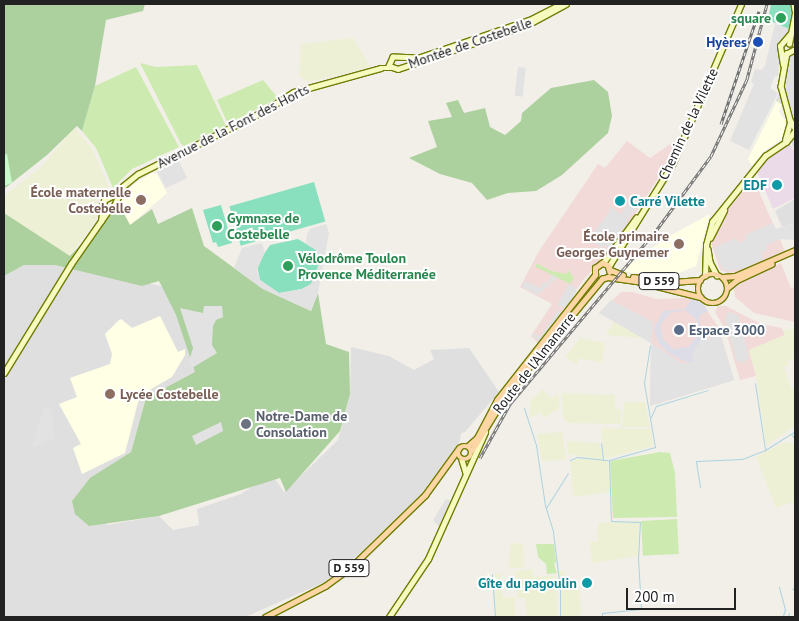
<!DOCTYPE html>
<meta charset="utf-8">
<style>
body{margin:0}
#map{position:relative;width:799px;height:621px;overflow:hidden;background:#f2efe9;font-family:"PT Sans",sans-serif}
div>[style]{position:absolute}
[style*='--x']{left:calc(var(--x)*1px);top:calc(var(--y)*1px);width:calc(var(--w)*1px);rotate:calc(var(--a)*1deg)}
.residential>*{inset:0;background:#e0dfdf}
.commercial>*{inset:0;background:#f2dad9}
.industrial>*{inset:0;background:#ebdbe8}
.education>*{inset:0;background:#ffffe5}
.farmland>*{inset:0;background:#eef0d5}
.grass>*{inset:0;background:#cdebb0;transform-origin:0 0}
.forest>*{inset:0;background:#add19e}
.park>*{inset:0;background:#c8facc}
.pitch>*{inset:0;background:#88e0be;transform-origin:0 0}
.parking>*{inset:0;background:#e2e2e2;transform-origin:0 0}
.plaza>*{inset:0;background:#dddde8}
.stream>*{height:1px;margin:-0.5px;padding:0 0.5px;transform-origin:0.5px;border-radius:0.5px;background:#aad3df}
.roads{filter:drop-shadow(1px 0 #707d05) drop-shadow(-1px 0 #707d05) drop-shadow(0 1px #707d05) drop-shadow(0 -1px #707d05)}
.secondary>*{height:4.5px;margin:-2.25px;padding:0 2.25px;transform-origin:2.25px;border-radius:2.25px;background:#f7fabf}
.primary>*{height:4.5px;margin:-2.25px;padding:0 2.25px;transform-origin:2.25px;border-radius:2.25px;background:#fcd6a4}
.primary>.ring{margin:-2.25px;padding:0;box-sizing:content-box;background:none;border:4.5px solid #fcd6a4;border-radius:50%}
.rail>*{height:3px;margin-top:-1.5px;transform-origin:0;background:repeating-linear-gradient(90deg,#fff 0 4px,#707070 0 8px);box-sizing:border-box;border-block:1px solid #707070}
.dots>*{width:14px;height:14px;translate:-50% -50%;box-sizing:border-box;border:2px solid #fff;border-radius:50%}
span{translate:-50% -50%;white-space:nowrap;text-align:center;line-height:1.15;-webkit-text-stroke:4px #fff;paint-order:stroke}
.shield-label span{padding:1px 4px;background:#fff;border:1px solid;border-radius:4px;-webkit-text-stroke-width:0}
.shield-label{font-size:12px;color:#222;font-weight:700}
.leisure-label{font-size:14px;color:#27864d;font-weight:700}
.right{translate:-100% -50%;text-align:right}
.left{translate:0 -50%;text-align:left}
.transit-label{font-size:14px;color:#164399;font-weight:700}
.street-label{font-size:14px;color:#222}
.culture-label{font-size:14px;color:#0d838f;font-weight:700}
.education-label{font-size:14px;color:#785e54;font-weight:700}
.service-label{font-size:14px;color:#4e5e75;font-weight:700}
.worship-label{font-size:14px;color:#5b616d;font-weight:700}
.frame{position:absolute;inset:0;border:5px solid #222;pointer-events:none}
.scale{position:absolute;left:626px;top:588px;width:110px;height:22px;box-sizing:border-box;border:2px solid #222;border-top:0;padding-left:6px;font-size:15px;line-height:18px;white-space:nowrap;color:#222;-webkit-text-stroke:4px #fff;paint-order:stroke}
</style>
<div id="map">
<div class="residential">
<div style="clip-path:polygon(795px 22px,795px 151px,791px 142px,795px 121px,776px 101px,783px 83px)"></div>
<div style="clip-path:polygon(795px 199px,795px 223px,782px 227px,775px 211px)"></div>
<div style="clip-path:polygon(24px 265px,55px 265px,166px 287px,230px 354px,146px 398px,131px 452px,103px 471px,107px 525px,159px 516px,173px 530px,199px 525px,197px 509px,241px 494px,266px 477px,273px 476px,284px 492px,338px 440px,350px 394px,351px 347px,389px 356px,414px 370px,434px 359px,430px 350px,469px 348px,499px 392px,465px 432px,461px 433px,460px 441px,421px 494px,361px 552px,325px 582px,245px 617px,4px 617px,4px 276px)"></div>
</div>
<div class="commercial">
<div style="clip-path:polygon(679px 138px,661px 174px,610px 252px,583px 280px,539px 344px,531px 336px,552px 304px,520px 287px,539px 251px,598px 164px,605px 168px,627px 141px,650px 158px)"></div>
<div style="clip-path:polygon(753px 178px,785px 251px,743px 271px,728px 273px,720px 270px,711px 242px,715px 227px)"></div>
<div style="clip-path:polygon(781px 263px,791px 288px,795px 287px,795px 322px,754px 313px,735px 297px,734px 289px,745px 280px)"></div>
<div style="clip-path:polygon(621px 292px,633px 292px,656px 299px,689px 298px,702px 303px,719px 328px,734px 380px,650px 406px,651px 343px,599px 313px)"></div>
<div style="clip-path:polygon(718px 306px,726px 306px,761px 324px,782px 328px,785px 335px,749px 350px,756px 376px,740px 380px,725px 329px,715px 312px)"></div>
</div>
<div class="industrial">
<div style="clip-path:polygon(789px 142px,795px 153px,795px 198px,773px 209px,757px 172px,769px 157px)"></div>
</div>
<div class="education">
<div style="clip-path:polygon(777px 101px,782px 105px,779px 112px,785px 120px,784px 137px,763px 152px,752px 166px,748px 159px)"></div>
<div style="clip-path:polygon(152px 173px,157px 174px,167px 193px,130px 225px,119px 204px,134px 184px)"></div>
<div style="clip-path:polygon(710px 214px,696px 266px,666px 278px,621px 271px,666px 238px)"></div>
<div style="clip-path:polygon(160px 316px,178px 352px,185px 349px,185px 355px,172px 377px,146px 392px,138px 402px,125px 453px,82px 474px,73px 448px,81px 444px,59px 404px,77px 397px,70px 378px,110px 364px,112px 354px,105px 334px,118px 321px,121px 319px,132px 328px)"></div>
</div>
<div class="farmland">
<div style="clip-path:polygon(353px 38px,371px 67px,308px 82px,299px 76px,301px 44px)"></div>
<div style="clip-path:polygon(74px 128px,92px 148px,109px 187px,97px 199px,98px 217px,70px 256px,4px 213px,4px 196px,40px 168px)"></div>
<div style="clip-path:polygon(614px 322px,642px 338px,606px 335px)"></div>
<div style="clip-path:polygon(795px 329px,795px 358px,787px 361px,789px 365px,784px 367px,791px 389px,795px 388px,795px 426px,766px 446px,756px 376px,749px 350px,785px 335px,783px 330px)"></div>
<div style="clip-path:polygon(580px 338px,605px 343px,601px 363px,579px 358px,577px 365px,565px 357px)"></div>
<div style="clip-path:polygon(543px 389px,551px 399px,558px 393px,560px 408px,544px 418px,540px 412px,530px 418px,530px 401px)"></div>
<div style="clip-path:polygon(561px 393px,615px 395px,615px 409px,621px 410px,621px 424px,568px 423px,564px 420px)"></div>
<div style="clip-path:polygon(624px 402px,645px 402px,650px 427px,622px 427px)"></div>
<div style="clip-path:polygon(601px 428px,651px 429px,653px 446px,604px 459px)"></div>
<div style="clip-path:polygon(562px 432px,566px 460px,542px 461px,537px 434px)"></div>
<div style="clip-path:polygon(567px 441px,600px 443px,602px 460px,568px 454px)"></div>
<div style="clip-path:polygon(784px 442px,795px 444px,795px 509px,792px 502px,776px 508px,756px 457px)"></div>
<div style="clip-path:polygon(578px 458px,608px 461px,610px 492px,573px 497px,570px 463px)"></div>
<div style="clip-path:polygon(639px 521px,639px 556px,592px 563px,590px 542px,597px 542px,598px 523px)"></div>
<div style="clip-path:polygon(511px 543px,523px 544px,524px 567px,508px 569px)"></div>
<div style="clip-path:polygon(evenodd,532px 569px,534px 577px,556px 575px,558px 617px,527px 617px,525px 598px,514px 599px,516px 617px,496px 617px,493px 577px,496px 574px,532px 569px,515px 572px,518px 597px,503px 598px,501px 574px,515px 572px)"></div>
<div style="clip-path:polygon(564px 570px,566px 588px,579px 587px,581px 615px,560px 617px,559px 571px)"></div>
</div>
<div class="grass">
<div style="clip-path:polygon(140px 63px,156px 67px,197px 65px,226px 126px,184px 146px,181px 144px)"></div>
<div style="clip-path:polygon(136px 67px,179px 147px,132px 169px,113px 188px,96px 148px,82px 131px,95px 86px)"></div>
<div style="clip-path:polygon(263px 80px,278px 98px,228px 124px,217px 100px)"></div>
<div style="clip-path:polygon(536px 263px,551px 271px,567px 274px,568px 270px,574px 278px,570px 284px,536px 267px)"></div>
<div style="clip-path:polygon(660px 452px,670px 453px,675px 473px,677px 517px,613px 518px,610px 461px)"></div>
<div style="left:677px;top:519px;width:35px;height:36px;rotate:87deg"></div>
<div style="clip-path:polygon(536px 544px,554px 544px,556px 562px,554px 564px,557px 573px,547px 574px,546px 564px,538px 557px)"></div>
</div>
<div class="forest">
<div style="clip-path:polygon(4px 4px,145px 4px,143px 11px,106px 20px,95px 86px,82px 131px,77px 126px,47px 155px,4px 189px)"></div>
<div style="clip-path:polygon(594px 80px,608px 92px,612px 116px,608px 133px,562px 175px,536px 191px,508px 193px,487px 200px,472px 183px,440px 174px,409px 158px,437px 147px,428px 121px,452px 117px,446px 103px,458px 100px,464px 113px,485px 108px,490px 127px,505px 135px,521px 121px,522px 113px,551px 88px)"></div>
<div style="clip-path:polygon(119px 204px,130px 225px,152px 209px,158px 224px,192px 208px,204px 246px,263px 289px,311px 311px,318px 293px,326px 344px,349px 352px,350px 394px,340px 431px,286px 492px,280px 478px,159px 516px,89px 526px,75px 514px,72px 501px,90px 478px,131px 452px,146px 398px,195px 372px,176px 315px,159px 281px,142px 286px,55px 265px,24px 265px,4px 276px,4px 213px,70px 256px)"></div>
</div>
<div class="park">
<div style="clip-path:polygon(7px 154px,12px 183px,4px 186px,4px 155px)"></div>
</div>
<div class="pitch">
<div style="clip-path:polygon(771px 4px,790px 4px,794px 8px,789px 29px,768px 20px)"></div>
<div style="left:314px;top:182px;width:41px;height:88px;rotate:74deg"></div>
<div style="clip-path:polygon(221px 205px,232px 243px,218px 247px,216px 242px,213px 243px,203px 210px)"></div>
<div style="clip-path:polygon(298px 239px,316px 250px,320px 261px,318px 272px,311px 284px,302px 289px,279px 293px,260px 280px,257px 265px,270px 245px)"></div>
</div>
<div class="parking">
<div style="clip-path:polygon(775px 24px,789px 29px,786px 39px,781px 42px,778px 76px,775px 76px,770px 88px,778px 93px,749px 150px,730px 141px,754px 84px,751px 82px,755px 69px,761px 70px,765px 66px)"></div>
<div style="left:518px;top:67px;width:8px;height:29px;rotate:7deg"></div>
<div style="left:179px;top:161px;width:19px;height:24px;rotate:65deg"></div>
<div style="left:633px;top:199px;width:9px;height:18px;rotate:41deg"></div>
<div style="clip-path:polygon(609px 206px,627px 218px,628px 223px,609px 248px,604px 245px,602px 248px,589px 239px,610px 211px)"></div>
<div style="clip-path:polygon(773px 223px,776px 229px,795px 223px,795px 240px,780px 239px,767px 245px,767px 250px,761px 253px,763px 259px,744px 268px,728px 271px,722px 269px,714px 248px,736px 238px,739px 243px,746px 240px,745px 235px)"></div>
<div style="clip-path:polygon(326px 224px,329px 233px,318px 293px,311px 311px,263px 289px,234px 268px,242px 248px,262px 243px,265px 252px,257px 270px,260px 280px,279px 293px,302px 289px,311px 284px,320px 261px,316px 250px,306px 244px,307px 234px,310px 229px)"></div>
<div style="clip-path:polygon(552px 275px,557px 278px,538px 295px,522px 287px,525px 281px,540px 288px,543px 282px,547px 284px)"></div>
<div style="clip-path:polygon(569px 284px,576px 288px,576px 292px,567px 306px,560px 307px,557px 306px)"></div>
<div style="clip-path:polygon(611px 300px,653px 322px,651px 343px,683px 364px,693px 362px,692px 353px,702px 340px,720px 334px,734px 380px,650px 406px,651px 343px,599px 313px)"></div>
<div style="clip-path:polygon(204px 306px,222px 306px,223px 317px,216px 320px,213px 326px,212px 345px,217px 353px,192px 368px,189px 361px,193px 348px,180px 308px,203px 313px)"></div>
<div style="clip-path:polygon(558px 310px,562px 314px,539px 341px,532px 336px,533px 333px,540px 337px)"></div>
<div style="clip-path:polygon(728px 312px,738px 315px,749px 358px,742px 364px,741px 361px,737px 362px,725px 320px)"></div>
<div style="clip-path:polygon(44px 407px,49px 407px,52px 413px,55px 438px,32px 448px)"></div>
<div style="clip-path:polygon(221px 422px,223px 431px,196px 445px,192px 436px)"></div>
<div style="clip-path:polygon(446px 499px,451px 501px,439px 527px,433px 520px)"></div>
</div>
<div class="plaza">
<div style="clip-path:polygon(evenodd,692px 298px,702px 302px,708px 311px,699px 316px,702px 340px,692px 353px,693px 362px,686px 362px,667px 352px,658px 342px,654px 329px,663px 311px,685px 309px,692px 298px,685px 310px,697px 320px,697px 336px,688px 347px,673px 349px,663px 339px,660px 325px,670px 313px,685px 310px)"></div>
</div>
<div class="stream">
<div style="--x:755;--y:383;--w:67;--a:81.4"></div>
<div style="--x:524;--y:408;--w:39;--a:72"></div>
<div style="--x:536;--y:445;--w:61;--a:81.5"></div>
<div style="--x:545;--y:505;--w:28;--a:73"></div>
<div style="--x:553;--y:532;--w:57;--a:83"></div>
<div style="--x:560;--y:589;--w:28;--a:90"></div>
<div style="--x:651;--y:417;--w:12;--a:-66"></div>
<div style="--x:656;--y:406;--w:54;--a:-17.1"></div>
<div style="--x:791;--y:434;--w:6;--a:51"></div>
<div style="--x:601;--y:443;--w:17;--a:83"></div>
<div style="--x:570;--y:460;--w:8;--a:-23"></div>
<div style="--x:577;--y:457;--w:31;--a:6"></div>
<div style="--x:700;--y:487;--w:26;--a:-99"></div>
<div style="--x:696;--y:461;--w:46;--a:-2.5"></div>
<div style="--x:742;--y:459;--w:25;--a:-21"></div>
<div style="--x:765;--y:450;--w:36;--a:-32"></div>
<div style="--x:546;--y:508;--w:41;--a:-57.8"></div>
<div style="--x:492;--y:574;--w:43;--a:86"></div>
<div style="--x:779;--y:587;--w:23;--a:75"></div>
<div style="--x:785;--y:609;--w:7;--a:106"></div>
<div style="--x:792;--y:589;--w:3;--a:-18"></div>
<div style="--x:602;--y:617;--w:4;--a:-90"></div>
<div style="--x:602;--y:613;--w:39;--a:-6"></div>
<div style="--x:641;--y:609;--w:50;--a:-93.4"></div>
<div style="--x:638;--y:559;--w:37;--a:-87"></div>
<div style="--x:640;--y:522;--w:29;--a:-178"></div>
<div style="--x:611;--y:521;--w:61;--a:-91.9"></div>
<div style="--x:609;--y:460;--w:48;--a:-15.8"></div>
<div style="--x:655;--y:447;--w:65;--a:-99.8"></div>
<div style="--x:644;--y:383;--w:38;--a:-81"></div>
<div style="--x:788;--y:617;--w:4;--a:-76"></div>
</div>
<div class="roads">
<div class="secondary">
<div style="--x:562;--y:4;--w:33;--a:153"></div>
<div style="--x:533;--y:19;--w:120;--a:161.1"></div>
<div style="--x:419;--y:58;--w:26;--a:-178"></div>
<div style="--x:393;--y:57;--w:10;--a:114"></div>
<div style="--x:389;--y:66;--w:9;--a:18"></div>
<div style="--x:398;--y:69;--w:136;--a:-18.8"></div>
<div style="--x:527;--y:25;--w:44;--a:-28.3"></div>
<div style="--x:794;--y:4;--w:6;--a:81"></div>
<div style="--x:789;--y:44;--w:33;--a:-79"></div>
<div style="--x:787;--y:53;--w:34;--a:100"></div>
<div style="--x:781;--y:86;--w:35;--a:75"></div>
<div style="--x:790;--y:120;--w:9;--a:58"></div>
<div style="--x:786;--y:54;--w:10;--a:-29"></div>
<div style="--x:783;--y:65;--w:19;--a:-99"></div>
<div style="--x:780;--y:46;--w:16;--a:-50"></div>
<div style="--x:785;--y:140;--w:19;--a:-74"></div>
<div style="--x:102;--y:205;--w:6;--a:51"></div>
<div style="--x:106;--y:210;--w:6;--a:0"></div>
<div style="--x:112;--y:210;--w:26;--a:-65"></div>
<div style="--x:123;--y:186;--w:19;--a:-39"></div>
<div style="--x:138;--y:174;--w:143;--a:-26.6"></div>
<div style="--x:266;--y:110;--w:33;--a:-33"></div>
<div style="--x:294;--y:92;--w:90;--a:-15.4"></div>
<div style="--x:381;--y:68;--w:10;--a:0"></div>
<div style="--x:101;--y:221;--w:21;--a:-82"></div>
<div style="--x:104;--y:200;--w:16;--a:-27"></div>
<div style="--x:710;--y:238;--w:31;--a:-63"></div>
<div style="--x:708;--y:249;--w:13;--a:81"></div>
<div style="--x:710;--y:262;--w:15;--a:62"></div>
<div style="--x:603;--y:263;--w:56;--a:-53.7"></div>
<div style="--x:609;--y:266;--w:121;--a:-58.1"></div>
<div style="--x:673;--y:163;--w:173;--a:-66.8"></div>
<div style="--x:705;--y:276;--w:31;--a:-88"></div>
<div style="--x:706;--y:245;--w:24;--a:-75"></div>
<div style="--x:712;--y:222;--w:85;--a:-51.2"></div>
<div style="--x:765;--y:156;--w:25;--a:-34"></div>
<div style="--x:786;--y:142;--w:14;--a:-51"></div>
<div style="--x:4;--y:373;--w:128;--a:-58.4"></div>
<div style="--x:71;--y:264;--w:65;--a:-55.1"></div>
<div style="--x:462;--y:460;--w:14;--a:73"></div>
<div style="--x:389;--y:617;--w:70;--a:-56.1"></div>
<div style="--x:428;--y:559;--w:139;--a:-65.8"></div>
</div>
<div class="primary">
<div style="--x:611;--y:270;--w:13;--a:23"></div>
<div class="ring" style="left:698px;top:274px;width:25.5px;height:25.5px"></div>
<div style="--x:595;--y:275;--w:7;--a:-90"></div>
<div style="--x:595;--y:268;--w:9;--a:-36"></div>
<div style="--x:602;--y:263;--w:6;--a:18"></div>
<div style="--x:608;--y:265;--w:7;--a:74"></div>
<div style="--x:633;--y:277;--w:39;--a:7"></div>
<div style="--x:672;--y:282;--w:28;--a:-4"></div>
<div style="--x:723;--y:277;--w:12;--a:-5"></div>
<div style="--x:735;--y:276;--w:65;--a:-23.4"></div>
<div style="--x:727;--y:288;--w:13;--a:-39"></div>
<div style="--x:737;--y:280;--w:38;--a:-25"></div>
<div class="ring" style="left:458px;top:446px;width:9.5px;height:9.5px"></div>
<div style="--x:468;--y:446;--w:12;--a:-42"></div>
<div style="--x:477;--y:438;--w:43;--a:-62.2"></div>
<div style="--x:497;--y:400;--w:159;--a:-51.9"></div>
<div style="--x:472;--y:450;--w:65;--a:-58.3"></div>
<div style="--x:506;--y:395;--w:151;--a:-50.4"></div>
<div style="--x:602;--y:279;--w:6;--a:-18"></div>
<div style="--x:608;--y:277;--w:28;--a:8"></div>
<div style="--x:636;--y:281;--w:66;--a:14"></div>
<div style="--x:265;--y:617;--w:68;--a:-27.3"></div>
<div style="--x:325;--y:586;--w:31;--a:-36"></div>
<div style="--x:350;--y:568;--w:105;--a:-44.2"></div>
<div style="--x:425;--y:495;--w:58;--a:-54.1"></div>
</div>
</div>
<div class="rail">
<div style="--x:721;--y:124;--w:119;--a:-71.4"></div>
<div style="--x:480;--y:458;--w:62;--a:-60.9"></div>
<div style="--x:510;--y:404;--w:225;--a:-49.9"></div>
<div style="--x:655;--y:232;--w:94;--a:-53.6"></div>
<div style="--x:711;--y:156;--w:85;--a:-64.9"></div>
<div style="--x:747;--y:79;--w:78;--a:-75.1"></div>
</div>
<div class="dots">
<div style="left:781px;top:18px;background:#2e9e5b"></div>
<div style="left:758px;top:42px;background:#1a4fb4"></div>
<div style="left:777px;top:185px;background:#0f9aa8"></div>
<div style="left:141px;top:200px;background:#8d6e63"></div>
<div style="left:620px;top:201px;background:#0f9aa8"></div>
<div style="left:217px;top:226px;background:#2e9e5b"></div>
<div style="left:679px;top:244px;background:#8d6e63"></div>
<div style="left:288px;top:266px;background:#2e9e5b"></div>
<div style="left:679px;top:330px;background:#5c6f8a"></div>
<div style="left:110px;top:394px;background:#8d6e63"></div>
<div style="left:246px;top:424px;background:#6b7280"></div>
<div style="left:587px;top:583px;background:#0f9aa8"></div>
</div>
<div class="shield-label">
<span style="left:659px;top:281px">D 559</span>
<span style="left:349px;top:568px">D 559</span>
</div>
<div class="leisure-label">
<span class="right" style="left:771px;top:18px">square</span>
<span class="left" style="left:227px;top:226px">Gymnase de<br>Costebelle</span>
<span class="left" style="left:298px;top:266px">Vélodrôme Toulon<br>Provence Méditerranée</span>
</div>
<div class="transit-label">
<span class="right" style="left:747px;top:42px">Hyères</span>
</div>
<div class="street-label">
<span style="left:470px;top:43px;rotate:-19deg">Montée de Costebelle</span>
<span style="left:688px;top:124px;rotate:-65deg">Chemin de la Vilette</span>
<span style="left:233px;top:126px;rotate:-27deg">Avenue de la Font des Horts</span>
<span style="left:534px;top:363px;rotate:-52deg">Route de l'Almanarre</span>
</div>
<div class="culture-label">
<span class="right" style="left:767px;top:185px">EDF</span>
<span class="left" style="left:630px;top:201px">Carré Vilette</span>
<span class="right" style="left:577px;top:583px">Gîte du pagoulin</span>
</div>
<div class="education-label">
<span class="right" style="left:131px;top:200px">École maternelle<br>Costebelle</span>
<span class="right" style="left:669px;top:244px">École primaire<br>Georges Guynemer</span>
<span class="left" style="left:120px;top:394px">Lycée Costebelle</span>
</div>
<div class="service-label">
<span class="left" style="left:689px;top:330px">Espace 3000</span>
</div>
<div class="worship-label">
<span class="left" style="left:256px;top:424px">Notre-Dame de<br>Consolation</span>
</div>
<div class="frame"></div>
<div class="scale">200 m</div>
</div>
